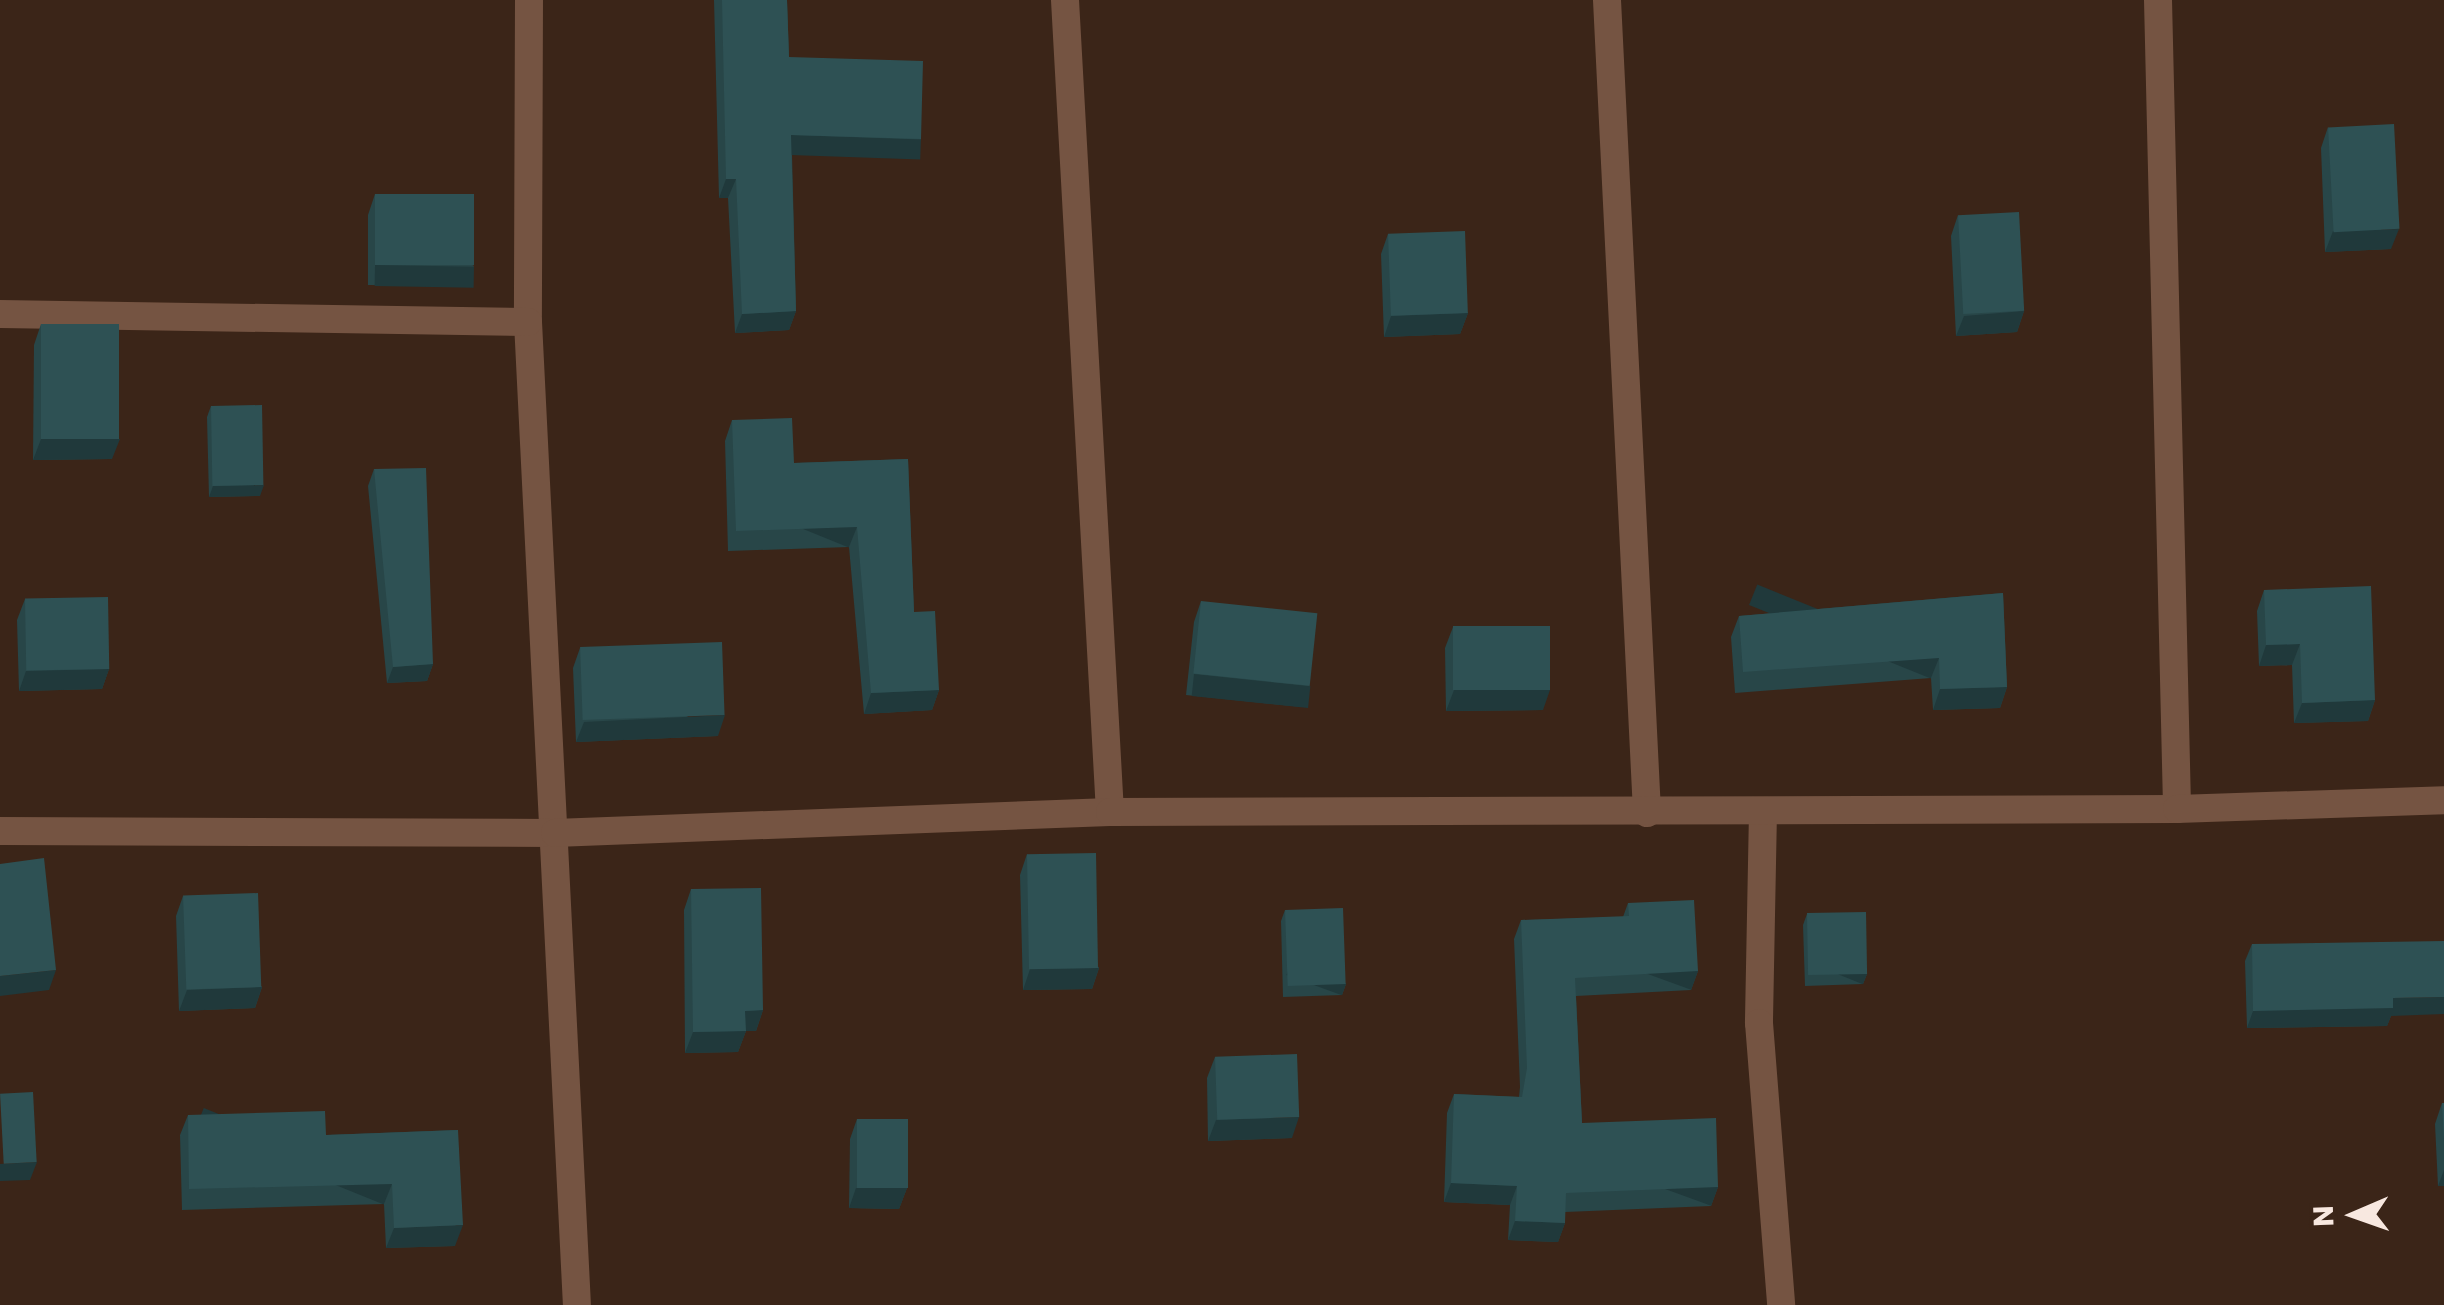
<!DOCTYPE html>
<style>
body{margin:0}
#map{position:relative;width:2444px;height:1305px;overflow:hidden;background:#3b2518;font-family:Poppins,sans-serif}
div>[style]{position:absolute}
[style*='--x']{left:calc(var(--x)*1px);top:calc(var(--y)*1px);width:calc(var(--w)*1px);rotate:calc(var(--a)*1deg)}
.minor>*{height:28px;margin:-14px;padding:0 14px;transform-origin:14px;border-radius:14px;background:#755442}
.wall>*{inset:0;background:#284648}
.shaded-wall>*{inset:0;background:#20393b;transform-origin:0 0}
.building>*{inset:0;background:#2e5154;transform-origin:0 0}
span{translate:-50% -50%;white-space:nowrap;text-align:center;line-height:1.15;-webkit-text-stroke:10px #3b2518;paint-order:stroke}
.north{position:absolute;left:2304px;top:1165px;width:100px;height:100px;-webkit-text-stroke:8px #3b2518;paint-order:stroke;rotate:268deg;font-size:28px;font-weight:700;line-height:40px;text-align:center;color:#f8e8e0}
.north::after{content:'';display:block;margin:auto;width:35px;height:45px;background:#f8e8e0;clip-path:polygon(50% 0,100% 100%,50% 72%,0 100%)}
</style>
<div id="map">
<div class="minor">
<div style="--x:529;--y:0;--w:322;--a:90.2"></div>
<div style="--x:528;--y:322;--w:984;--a:87.15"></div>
<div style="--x:1065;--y:0;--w:813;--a:86.83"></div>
<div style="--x:1607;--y:0;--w:814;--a:87.18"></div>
<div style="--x:2158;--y:0;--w:809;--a:88.65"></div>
<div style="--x:0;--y:314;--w:528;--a:0.87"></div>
<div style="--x:1763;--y:811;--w:212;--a:91.1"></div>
<div style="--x:1759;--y:1023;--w:283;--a:85.5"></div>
<div style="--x:0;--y:831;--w:555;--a:0.21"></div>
<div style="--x:555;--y:833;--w:555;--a:-2.17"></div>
<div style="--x:1110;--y:812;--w:1067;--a:-0.16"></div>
<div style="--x:2177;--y:809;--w:267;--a:-1.9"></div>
</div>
<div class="wall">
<div style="clip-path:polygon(714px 0,787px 0,789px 57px,921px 139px,914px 158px,792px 154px,796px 311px,789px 330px,735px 333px,728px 198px,719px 198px)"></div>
<div style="clip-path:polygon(2328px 127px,2391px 249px,2325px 252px,2321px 148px)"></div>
<div style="clip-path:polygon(375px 194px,474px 266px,466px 286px,368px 285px,368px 215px)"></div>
<div style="clip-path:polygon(1958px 215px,2024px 311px,2017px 332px,1956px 336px,1951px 236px)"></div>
<div style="clip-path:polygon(1388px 234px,1468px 313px,1460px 334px,1384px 337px,1381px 254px)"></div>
<div style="clip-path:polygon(41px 324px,112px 459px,33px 460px,34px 345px)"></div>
<div style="clip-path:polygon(211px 406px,260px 496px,209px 497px,207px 417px)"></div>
<div style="clip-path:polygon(732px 420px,794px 463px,908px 459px,914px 612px,939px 690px,932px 710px,864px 714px,849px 547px,728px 551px,725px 441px)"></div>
<div style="clip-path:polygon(374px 469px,433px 664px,427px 681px,387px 683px,368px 486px)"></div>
<div style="clip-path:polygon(2264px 590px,2375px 700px,2368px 721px,2294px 723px,2292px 665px,2259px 666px,2257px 611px)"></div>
<div style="clip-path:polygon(2003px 593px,2007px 687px,2000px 708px,1933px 710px,1931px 678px,1735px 693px,1731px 637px,1739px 616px)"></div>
<div style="clip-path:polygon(25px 599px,109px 669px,102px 689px,19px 691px,17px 620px)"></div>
<div style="clip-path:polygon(1201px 601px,1310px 686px,1302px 707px,1186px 695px,1194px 622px)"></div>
<div style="clip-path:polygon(1453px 627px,1543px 710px,1446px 711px,1445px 648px)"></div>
<div style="clip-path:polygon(580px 648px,718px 736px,576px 742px,573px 668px)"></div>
<div style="clip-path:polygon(1027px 854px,1099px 968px,1092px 989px,1023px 990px,1020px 875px)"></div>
<div style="clip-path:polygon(691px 889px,763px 1010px,756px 1031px,746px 1031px,738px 1052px,685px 1053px,684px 910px)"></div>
<div style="clip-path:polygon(183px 896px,262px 987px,255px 1008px,179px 1011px,176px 916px)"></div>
<div style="clip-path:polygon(1628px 903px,1698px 971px,1691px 990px,1576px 996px,1582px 1123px,1718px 1187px,1711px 1206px,1565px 1212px,1565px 1223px,1558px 1242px,1508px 1240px,1510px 1205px,1444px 1202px,1447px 1113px,1454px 1094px,1519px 1097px,1520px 1087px,1514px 939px,1521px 920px,1623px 917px)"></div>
<div style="clip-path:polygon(1285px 910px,1346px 984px,1342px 995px,1283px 997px,1281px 921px)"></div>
<div style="clip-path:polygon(1807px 914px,1867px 974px,1863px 984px,1805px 986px,1803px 925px)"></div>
<div style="clip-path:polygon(2252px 944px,2391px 1016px,2387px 1026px,2247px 1028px,2245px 961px)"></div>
<div style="clip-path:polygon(1215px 1057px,1292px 1138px,1208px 1141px,1207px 1078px)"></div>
<div style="clip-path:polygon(2442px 1103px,2444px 1103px,2444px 1186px,2438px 1186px,2435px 1124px)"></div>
<div style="clip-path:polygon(188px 1115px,326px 1135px,458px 1130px,455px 1246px,386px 1248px,384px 1204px,182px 1210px,180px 1135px)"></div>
<div style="clip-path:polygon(857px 1119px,907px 1188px,899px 1209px,849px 1208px,850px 1139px)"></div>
</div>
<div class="shaded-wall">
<div style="left:791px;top:135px;width:130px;height:20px;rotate:2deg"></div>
<div style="clip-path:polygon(726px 179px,736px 179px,728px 198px,719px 198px)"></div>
<div style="clip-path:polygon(2399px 229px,2391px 249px,2325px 252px,2333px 231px)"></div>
<div style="left:375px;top:265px;width:99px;height:21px;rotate:1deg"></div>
<div style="clip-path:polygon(796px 311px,789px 330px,735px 333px,742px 314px)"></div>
<div style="clip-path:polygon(2024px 311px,2017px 332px,1956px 336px,1964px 316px)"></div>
<div style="clip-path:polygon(1468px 313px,1460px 334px,1384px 337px,1391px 316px)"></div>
<div style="clip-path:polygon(41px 439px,120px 439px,112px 459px,33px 460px)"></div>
<div style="clip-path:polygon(264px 485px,260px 496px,209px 497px,213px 486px)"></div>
<div style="left:857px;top:527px;width:22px;height:121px;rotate:112deg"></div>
<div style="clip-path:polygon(2300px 644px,2292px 665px,2259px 666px,2266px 645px)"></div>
<div style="left:1939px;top:658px;width:22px;height:196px;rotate:112deg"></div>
<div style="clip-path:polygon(433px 664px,427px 681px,387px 683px,393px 667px)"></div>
<div style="clip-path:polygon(109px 669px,102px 689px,19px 691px,26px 671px)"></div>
<div style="left:1194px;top:674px;width:117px;height:22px;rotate:6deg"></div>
<div style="clip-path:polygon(2007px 687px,2000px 708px,1933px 710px,1940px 689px)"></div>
<div style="clip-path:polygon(939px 690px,932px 710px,864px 714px,871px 693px)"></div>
<div style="clip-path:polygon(1454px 690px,1550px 690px,1543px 710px,1446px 711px)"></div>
<div style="clip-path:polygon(2375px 700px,2368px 721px,2294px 723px,2302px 703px)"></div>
<div style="clip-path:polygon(725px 715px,718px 736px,576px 742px,584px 722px)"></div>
<div style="clip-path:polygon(1099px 968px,1092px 989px,1023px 990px,1030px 969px)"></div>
<div style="clip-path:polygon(56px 970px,49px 990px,0 996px,0 976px)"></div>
<div style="left:1698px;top:971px;width:20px;height:123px;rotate:110deg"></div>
<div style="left:1867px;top:974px;width:11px;height:58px;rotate:112deg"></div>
<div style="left:1346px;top:984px;width:12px;height:59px;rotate:110deg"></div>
<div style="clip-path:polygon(262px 987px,255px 1008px,179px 1011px,187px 990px)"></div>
<div style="clip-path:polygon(2444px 997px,2444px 1014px,2391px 1016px,2387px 1026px,2247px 1028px,2253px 1011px,2393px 998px)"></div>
<div style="clip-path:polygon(763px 1010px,756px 1031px,738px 1031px,745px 1011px)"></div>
<div style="clip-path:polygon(746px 1031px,738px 1052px,685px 1053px,693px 1032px)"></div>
<div style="clip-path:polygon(1299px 1117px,1292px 1138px,1208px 1141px,1216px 1120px)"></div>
<div style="clip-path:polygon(37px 1162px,30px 1180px,0 1181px,0 1164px)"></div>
<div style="clip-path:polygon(2444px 1170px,2444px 1186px,2438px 1186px)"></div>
<div style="clip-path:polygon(1451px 1183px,1517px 1186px,1510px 1205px,1444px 1202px)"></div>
<div style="left:392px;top:1184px;width:22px;height:203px;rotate:112deg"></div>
<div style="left:1718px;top:1187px;width:20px;height:152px;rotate:110deg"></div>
<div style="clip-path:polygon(856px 1188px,907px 1188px,899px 1209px,849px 1208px)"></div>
<div style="clip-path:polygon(1515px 1221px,1565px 1223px,1558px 1242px,1508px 1240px)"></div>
<div style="clip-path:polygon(463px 1225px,455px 1246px,386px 1248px,394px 1228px)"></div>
</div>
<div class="building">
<div style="clip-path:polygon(722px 0,787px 0,789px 57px,923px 61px,921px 139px,791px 135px,796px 311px,742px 314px,736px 179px,726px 179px)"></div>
<div style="left:2394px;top:124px;width:105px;height:66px;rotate:87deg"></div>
<div style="left:375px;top:194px;width:99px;height:71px"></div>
<div style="left:2019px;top:212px;width:99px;height:61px;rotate:87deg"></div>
<div style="left:1465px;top:231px;width:82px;height:77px;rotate:88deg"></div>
<div style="left:41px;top:324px;width:78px;height:115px"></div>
<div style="left:262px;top:405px;width:80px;height:51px;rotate:89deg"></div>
<div style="clip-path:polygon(792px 418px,794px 463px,908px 459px,914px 612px,935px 611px,939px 690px,871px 693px,857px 527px,736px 531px,732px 420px)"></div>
<div style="clip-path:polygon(426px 468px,433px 664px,393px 667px,374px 469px)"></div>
<div style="clip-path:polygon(2371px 586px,2375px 700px,2302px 703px,2300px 644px,2266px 645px,2264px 590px)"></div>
<div style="clip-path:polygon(2003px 593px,2007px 687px,1940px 689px,1939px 658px,1743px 672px,1739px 616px)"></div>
<div style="left:108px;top:597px;width:72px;height:83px;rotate:89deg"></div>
<div style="left:1201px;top:601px;width:117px;height:73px;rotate:6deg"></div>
<div style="left:1550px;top:626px;width:64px;height:97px;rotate:90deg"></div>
<div style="left:722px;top:642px;width:73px;height:142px;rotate:88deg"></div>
<div style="left:1096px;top:853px;width:115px;height:69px;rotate:89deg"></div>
<div style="clip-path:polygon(44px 858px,56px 970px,0 976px,0 864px)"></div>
<div style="clip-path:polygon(761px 888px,763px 1010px,745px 1011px,746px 1031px,693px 1032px,691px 889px)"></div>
<div style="left:258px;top:893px;width:94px;height:75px;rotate:88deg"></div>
<div style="clip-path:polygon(1694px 900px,1698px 971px,1575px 978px,1582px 1123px,1716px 1118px,1718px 1187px,1566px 1193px,1565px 1223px,1515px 1221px,1517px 1186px,1451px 1183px,1454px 1094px,1522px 1097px,1527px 1068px,1521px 920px,1629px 916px,1628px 903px)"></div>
<div style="left:1343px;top:908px;width:76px;height:58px;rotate:88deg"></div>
<div style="left:1866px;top:912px;width:62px;height:59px;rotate:89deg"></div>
<div style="clip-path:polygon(2444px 941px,2444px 997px,2393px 998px,2393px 1008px,2253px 1011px,2252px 944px)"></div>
<div style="left:1297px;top:1054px;width:63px;height:82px;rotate:88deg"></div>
<div style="left:33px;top:1092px;width:70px;height:33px;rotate:87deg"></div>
<div style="clip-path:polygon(2442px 1103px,2444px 1103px,2444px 1139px)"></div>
<div style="clip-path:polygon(325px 1111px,326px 1135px,458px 1130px,463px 1225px,394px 1228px,392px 1184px,189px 1189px,188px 1115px)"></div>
<div style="left:857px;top:1119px;width:51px;height:69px"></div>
</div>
<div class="north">N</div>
</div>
